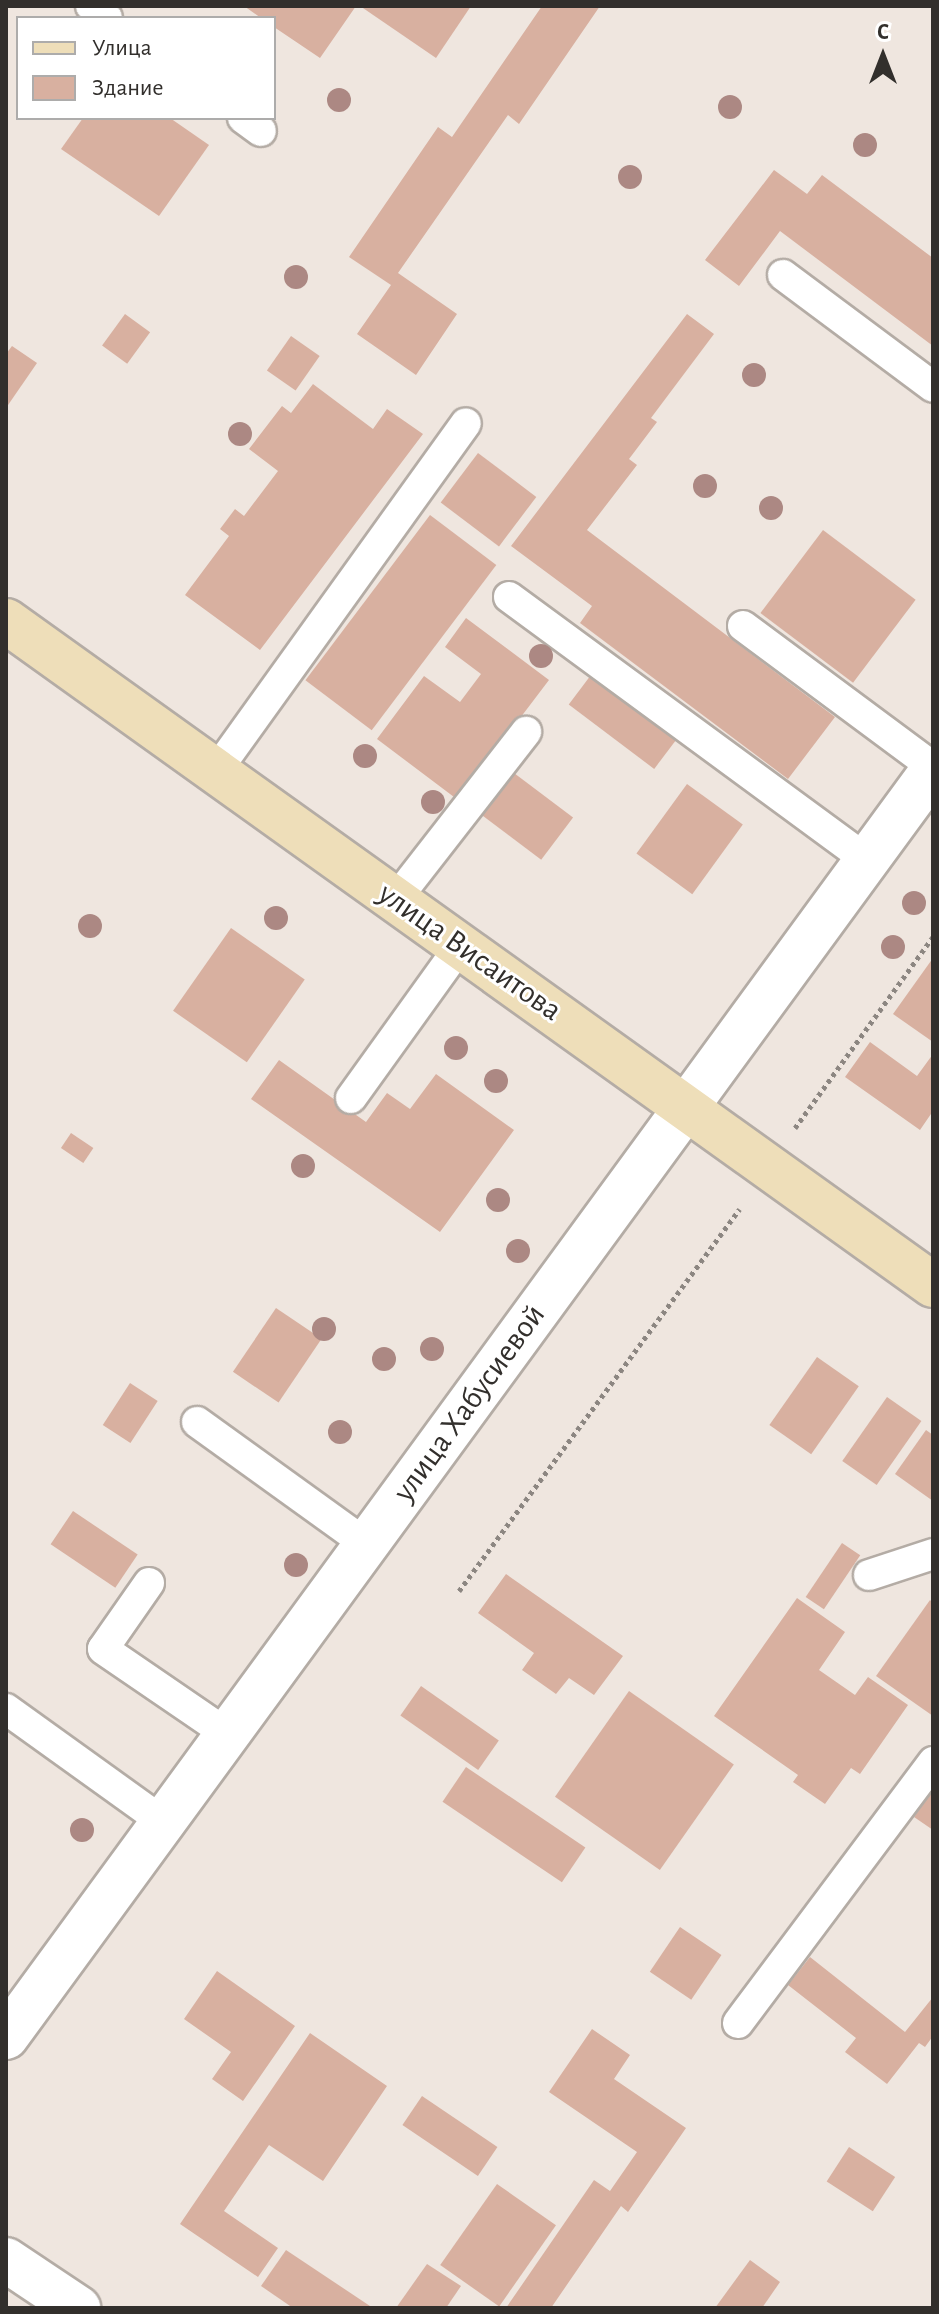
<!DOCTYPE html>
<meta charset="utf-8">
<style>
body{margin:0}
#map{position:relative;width:939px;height:2314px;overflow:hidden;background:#efe6df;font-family:"Alegreya Sans",sans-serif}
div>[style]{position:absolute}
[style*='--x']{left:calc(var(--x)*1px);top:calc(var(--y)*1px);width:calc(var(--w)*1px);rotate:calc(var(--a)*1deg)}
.building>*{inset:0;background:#d8b0a0;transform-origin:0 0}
.path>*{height:5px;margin-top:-2.5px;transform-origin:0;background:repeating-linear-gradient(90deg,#8c8681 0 4px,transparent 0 8px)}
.roads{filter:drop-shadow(2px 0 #b4aca5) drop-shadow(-2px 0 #b4aca5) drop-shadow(0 2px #b4aca5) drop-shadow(0 -2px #b4aca5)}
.lane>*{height:30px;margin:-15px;padding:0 15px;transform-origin:15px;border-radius:15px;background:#fff}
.street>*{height:44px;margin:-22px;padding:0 22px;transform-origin:22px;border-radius:22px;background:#fff}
.secondary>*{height:44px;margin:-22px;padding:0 22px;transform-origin:22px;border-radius:22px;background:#eedeb9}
.trees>*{width:24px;height:24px;margin:-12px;border-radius:50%;background:#ac8883}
span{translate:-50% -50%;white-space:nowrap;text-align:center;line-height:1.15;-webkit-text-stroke:6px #fff;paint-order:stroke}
.street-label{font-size:32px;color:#322f2c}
.frame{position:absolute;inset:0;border:8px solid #322f2c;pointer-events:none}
.legend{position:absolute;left:16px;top:16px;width:260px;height:104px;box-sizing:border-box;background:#fff;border:2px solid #adacab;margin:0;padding:10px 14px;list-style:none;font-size:24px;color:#322f2c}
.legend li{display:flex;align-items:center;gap:16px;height:40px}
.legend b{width:40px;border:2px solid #adacab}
.north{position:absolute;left:843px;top:16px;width:80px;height:80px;-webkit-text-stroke:6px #fff;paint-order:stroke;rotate:0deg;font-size:22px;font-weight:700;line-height:32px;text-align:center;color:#322f2c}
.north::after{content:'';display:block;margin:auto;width:28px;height:36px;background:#322f2c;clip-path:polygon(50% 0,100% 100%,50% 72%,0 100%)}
</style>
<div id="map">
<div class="building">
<div style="clip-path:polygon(244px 6px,356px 6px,320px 58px,274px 27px,274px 18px,261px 18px)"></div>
<div style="clip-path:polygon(360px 6px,471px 6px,436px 58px)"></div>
<div style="clip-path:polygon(542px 6px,600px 6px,519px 124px,508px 115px,398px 273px,457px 314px,416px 375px,357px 334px,391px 285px,349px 257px,438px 127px,452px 137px)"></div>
<div style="clip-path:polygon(83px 118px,170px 118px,209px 145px,159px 216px,61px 149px)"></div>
<div style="clip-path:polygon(774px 170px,807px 194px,822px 175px,933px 258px,933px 346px,780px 231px,739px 286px,705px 260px)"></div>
<div style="left:125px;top:314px;width:31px;height:39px;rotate:36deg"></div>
<div style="clip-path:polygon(687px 314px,714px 334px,651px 418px,657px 422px,629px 459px,637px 465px,587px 530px,835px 717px,788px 779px,580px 623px,592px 606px,511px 546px)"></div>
<div style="left:291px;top:336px;width:35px;height:42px;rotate:35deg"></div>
<div style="clip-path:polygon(12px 346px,37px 363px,6px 408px,6px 354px)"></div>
<div style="clip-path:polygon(313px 384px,373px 429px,387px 409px,423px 434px,260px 650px,185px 595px,229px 536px,220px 529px,235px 509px,244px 516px,278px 471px,249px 449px,282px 406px,291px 413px)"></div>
<div style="left:478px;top:453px;width:73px;height:62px;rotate:37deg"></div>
<div style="left:430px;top:515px;width:83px;height:207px;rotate:37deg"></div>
<div style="left:823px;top:530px;width:116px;height:104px;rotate:37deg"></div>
<div style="clip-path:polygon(466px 618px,549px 680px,458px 800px,377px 739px,424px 676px,460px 702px,481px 674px,445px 647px)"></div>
<div style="left:594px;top:671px;width:107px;height:42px;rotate:37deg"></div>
<div style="left:510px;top:770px;width:79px;height:53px;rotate:37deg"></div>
<div style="left:687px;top:784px;width:69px;height:86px;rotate:36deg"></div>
<div style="left:231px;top:928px;width:90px;height:101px;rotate:35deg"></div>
<div style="clip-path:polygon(933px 958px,933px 1042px,893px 1014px)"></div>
<div style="clip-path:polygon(870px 1042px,917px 1076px,933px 1054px,933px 1111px,920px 1130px,845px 1077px)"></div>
<div style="clip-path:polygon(279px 1060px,366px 1122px,387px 1093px,410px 1109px,436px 1074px,514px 1130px,440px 1232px,251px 1099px)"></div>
<div style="left:71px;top:1133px;width:27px;height:18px;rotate:34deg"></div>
<div style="left:276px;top:1308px;width:55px;height:77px;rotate:34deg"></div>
<div style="left:817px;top:1357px;width:51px;height:83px;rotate:35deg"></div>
<div style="left:130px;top:1383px;width:33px;height:50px;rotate:33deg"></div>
<div style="left:887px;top:1397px;width:42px;height:78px;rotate:35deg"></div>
<div style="clip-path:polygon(926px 1430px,933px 1435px,933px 1501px,895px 1474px)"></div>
<div style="left:73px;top:1511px;width:78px;height:40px;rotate:34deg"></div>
<div style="left:842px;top:1543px;width:22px;height:65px;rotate:34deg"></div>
<div style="clip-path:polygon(506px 1574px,623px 1656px,594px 1695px,569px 1678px,556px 1694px,522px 1670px,534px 1653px,478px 1613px)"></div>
<div style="clip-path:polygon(797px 1598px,845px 1632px,819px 1670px,855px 1695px,868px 1677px,908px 1705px,860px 1774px,851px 1768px,825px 1804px,793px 1782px,798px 1775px,714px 1716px)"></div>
<div style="clip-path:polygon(930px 1600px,933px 1603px,933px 1716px,876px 1676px)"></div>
<div style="left:421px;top:1686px;width:95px;height:36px;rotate:35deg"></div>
<div style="left:629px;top:1691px;width:128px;height:129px;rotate:35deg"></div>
<div style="left:466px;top:1767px;width:144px;height:42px;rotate:34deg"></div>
<div style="clip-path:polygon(933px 1790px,933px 1830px,914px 1817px)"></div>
<div style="left:680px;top:1927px;width:50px;height:54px;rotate:34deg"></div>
<div style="clip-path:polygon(810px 1957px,905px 2032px,933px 1997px,933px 2036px,925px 2047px,919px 2043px,887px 2084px,845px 2052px,856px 2038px,788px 1985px)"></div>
<div style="clip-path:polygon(217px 1971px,295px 2026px,243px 2101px,212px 2079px,231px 2052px,184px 2019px)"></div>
<div style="clip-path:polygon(592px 2029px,630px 2055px,614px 2079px,686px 2128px,628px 2212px,621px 2206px,551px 2308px,506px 2308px,594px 2180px,610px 2191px,637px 2152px,549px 2092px)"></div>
<div style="clip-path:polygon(310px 2033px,387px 2086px,323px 2181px,269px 2145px,224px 2211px,278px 2248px,258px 2277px,180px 2224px)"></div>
<div style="left:422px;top:2096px;width:91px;height:35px;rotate:34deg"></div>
<div style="left:849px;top:2147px;width:55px;height:41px;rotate:33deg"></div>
<div style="left:497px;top:2184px;width:72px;height:99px;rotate:35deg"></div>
<div style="clip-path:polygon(286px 2250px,373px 2308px,293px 2308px,261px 2286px)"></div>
<div style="clip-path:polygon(750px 2260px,780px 2282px,762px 2308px,715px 2308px)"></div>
<div style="clip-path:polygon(427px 2264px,461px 2286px,446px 2308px,396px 2308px)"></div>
</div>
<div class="path">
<div style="--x:795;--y:1128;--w:236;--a:-54.2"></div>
<div style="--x:459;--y:1591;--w:474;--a:-53.7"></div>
</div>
<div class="roads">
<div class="lane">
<div style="--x:91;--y:6;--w:20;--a:37"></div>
<div style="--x:243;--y:118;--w:22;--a:36"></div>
<div style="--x:783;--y:275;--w:187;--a:36.7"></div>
<div style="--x:509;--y:597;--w:444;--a:36.3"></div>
<div style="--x:743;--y:626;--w:237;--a:36.6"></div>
<div style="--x:216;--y:771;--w:428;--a:-54.3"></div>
<div style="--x:396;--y:899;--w:212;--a:-52.1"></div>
<div style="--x:351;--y:1098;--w:188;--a:-54.3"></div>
<div style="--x:197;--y:1422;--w:208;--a:35.8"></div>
<div style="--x:869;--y:1575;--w:67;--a:-18.2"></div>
<div style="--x:149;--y:1583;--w:80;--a:124.9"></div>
<div style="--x:103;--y:1649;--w:150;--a:34.4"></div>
<div style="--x:6;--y:1709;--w:193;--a:35.7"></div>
<div style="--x:738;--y:2023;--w:326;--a:-53.2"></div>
</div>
<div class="street">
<div style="--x:6;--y:2037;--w:1570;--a:-53.81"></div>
<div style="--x:6;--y:2260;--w:87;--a:33.7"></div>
</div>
<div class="secondary">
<div style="--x:6;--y:621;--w:1140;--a:35.61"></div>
</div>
</div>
<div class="trees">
<div style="left:339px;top:100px"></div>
<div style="left:730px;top:107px"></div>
<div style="left:865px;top:145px"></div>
<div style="left:630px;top:177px"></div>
<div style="left:296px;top:277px"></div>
<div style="left:754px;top:375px"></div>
<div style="left:240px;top:434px"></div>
<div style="left:705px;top:486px"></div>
<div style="left:771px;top:508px"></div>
<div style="left:541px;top:656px"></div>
<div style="left:365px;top:756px"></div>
<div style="left:433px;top:802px"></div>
<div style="left:914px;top:903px"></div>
<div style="left:276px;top:918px"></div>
<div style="left:90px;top:926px"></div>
<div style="left:893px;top:947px"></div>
<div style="left:456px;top:1048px"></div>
<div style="left:496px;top:1081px"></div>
<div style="left:303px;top:1166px"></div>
<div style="left:498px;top:1200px"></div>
<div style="left:518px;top:1251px"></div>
<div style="left:324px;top:1329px"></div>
<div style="left:432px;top:1349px"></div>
<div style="left:384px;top:1359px"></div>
<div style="left:340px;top:1432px"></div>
<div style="left:296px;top:1565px"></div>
<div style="left:82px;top:1830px"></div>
</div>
<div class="street-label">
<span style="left:470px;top:952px;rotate:35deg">улица Висаитова</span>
<span style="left:469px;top:1403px;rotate:-54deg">улица Хабусиевой</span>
</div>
<div class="frame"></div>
<ul class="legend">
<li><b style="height:10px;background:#eedeb9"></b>Улица</li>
<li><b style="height:22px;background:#d8b0a0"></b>Здание</li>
</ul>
<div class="north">С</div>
</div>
